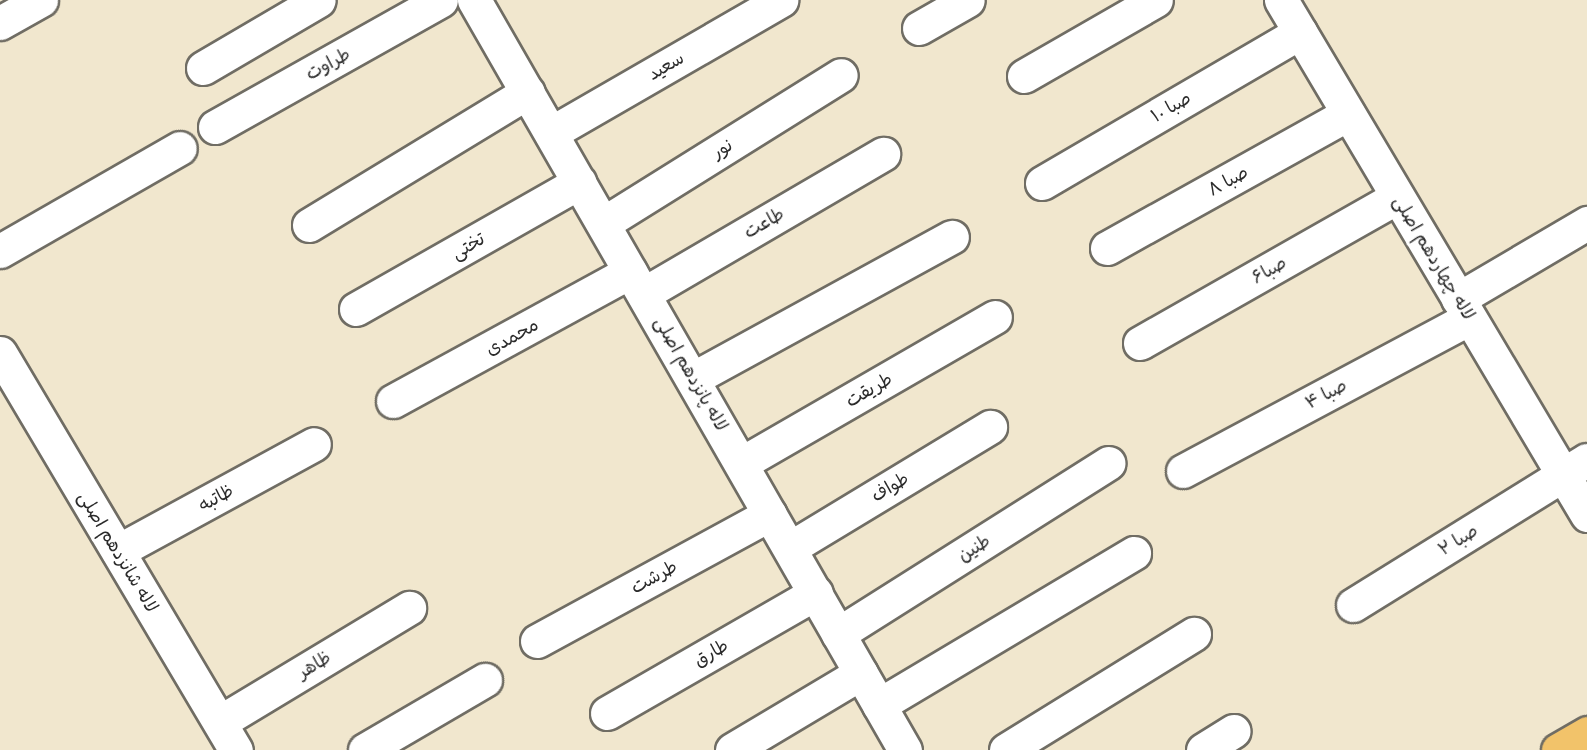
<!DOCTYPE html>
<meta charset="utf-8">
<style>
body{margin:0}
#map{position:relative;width:1587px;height:750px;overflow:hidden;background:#f1e7ce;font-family:Sriracha,"Playpen Sans Arabic",sans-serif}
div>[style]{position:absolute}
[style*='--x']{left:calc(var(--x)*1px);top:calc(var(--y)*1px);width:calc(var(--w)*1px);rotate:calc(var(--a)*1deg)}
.roads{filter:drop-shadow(2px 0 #706d64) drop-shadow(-2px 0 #706d64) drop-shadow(0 2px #706d64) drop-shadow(0 -2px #706d64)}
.minor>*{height:33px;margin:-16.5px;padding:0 16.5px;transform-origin:16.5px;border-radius:16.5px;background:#fff}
.major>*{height:33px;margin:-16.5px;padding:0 16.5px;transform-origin:16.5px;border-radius:16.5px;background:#f2c36a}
span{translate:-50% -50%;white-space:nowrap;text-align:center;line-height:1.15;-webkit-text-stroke:6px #fff;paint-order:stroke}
.street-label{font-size:18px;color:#2b2b2b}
</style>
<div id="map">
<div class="roads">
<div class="minor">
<div style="--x:474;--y:0;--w:865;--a:60.12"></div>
<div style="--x:1281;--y:0;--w:599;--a:59.28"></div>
<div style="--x:0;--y:23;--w:47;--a:-29.3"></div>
<div style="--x:919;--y:28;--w:56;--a:-29.7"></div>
<div style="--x:203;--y:68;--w:134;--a:-30.4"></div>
<div style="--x:1024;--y:76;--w:152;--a:-29.9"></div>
<div style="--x:215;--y:127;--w:259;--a:-29.3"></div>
<div style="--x:551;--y:133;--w:266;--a:-30"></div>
<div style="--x:1042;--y:183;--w:299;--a:-30.3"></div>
<div style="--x:604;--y:223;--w:279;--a:-32"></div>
<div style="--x:309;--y:225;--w:256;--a:-31.3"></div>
<div style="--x:1107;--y:248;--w:276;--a:-29.1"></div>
<div style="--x:0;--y:251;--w:207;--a:-29.8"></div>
<div style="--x:645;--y:293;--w:276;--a:-30.3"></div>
<div style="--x:1458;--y:299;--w:150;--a:-30.5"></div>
<div style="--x:356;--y:309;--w:257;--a:-29.6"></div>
<div style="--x:1140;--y:343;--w:296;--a:-29.6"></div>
<div style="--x:0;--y:353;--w:462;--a:59.3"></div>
<div style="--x:694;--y:378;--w:294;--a:-28.7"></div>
<div style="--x:393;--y:401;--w:270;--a:-28.6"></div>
<div style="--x:742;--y:463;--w:292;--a:-30"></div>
<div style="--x:1183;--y:471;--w:324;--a:-28.1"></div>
<div style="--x:790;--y:548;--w:234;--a:-31.2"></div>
<div style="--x:118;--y:551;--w:223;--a:-28.6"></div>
<div style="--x:1353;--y:605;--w:275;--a:-31.8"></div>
<div style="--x:838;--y:634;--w:320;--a:-32.3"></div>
<div style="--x:537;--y:641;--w:265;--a:-28.6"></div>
<div style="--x:879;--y:705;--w:297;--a:-30.8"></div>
<div style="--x:607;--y:713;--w:241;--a:-29.9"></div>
<div style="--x:220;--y:722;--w:221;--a:-31.1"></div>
<div style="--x:365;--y:750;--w:139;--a:-30.3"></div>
<div style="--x:732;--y:750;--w:150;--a:-30.8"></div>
<div style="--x:1006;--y:750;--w:221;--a:-31.7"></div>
<div style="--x:1203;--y:750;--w:36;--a:-32"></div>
</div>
<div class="major">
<div style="--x:1558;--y:750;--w:34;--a:-30"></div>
</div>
</div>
<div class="street-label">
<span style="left:328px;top:64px;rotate:-29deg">طراوت</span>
<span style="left:666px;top:66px;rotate:-30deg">سعید</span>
<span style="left:1171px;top:107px;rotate:-30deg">صبا ۱۰</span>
<span style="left:722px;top:149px;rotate:-32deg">نور</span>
<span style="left:1228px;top:181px;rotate:-29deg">صبا ۸</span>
<span style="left:764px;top:223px;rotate:-30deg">طاعت</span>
<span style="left:468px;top:246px;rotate:-30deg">تختی</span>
<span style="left:1434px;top:258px;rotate:59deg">لاله چهاردهم اصلی</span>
<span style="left:1269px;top:270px;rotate:-30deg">صبا۶</span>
<span style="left:512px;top:337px;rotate:-29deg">محمدی</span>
<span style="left:691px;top:374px;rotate:60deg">لاله پانزدهم اصلی</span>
<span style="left:869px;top:390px;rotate:-30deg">طریقت</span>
<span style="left:1326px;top:394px;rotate:-28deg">صبا ۴</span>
<span style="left:890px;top:487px;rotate:-31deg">طواف</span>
<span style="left:216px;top:498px;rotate:-29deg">ظاتبه</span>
<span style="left:1458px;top:540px;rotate:-32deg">صبا ۲</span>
<span style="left:974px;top:548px;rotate:-32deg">طنین</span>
<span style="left:118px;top:552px;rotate:59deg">لاله شانزدهم اصلی</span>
<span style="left:654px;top:577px;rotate:-29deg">طرشت</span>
<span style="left:711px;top:653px;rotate:-30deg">طارق</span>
<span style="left:314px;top:665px;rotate:-31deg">ظاهر</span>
</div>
</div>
